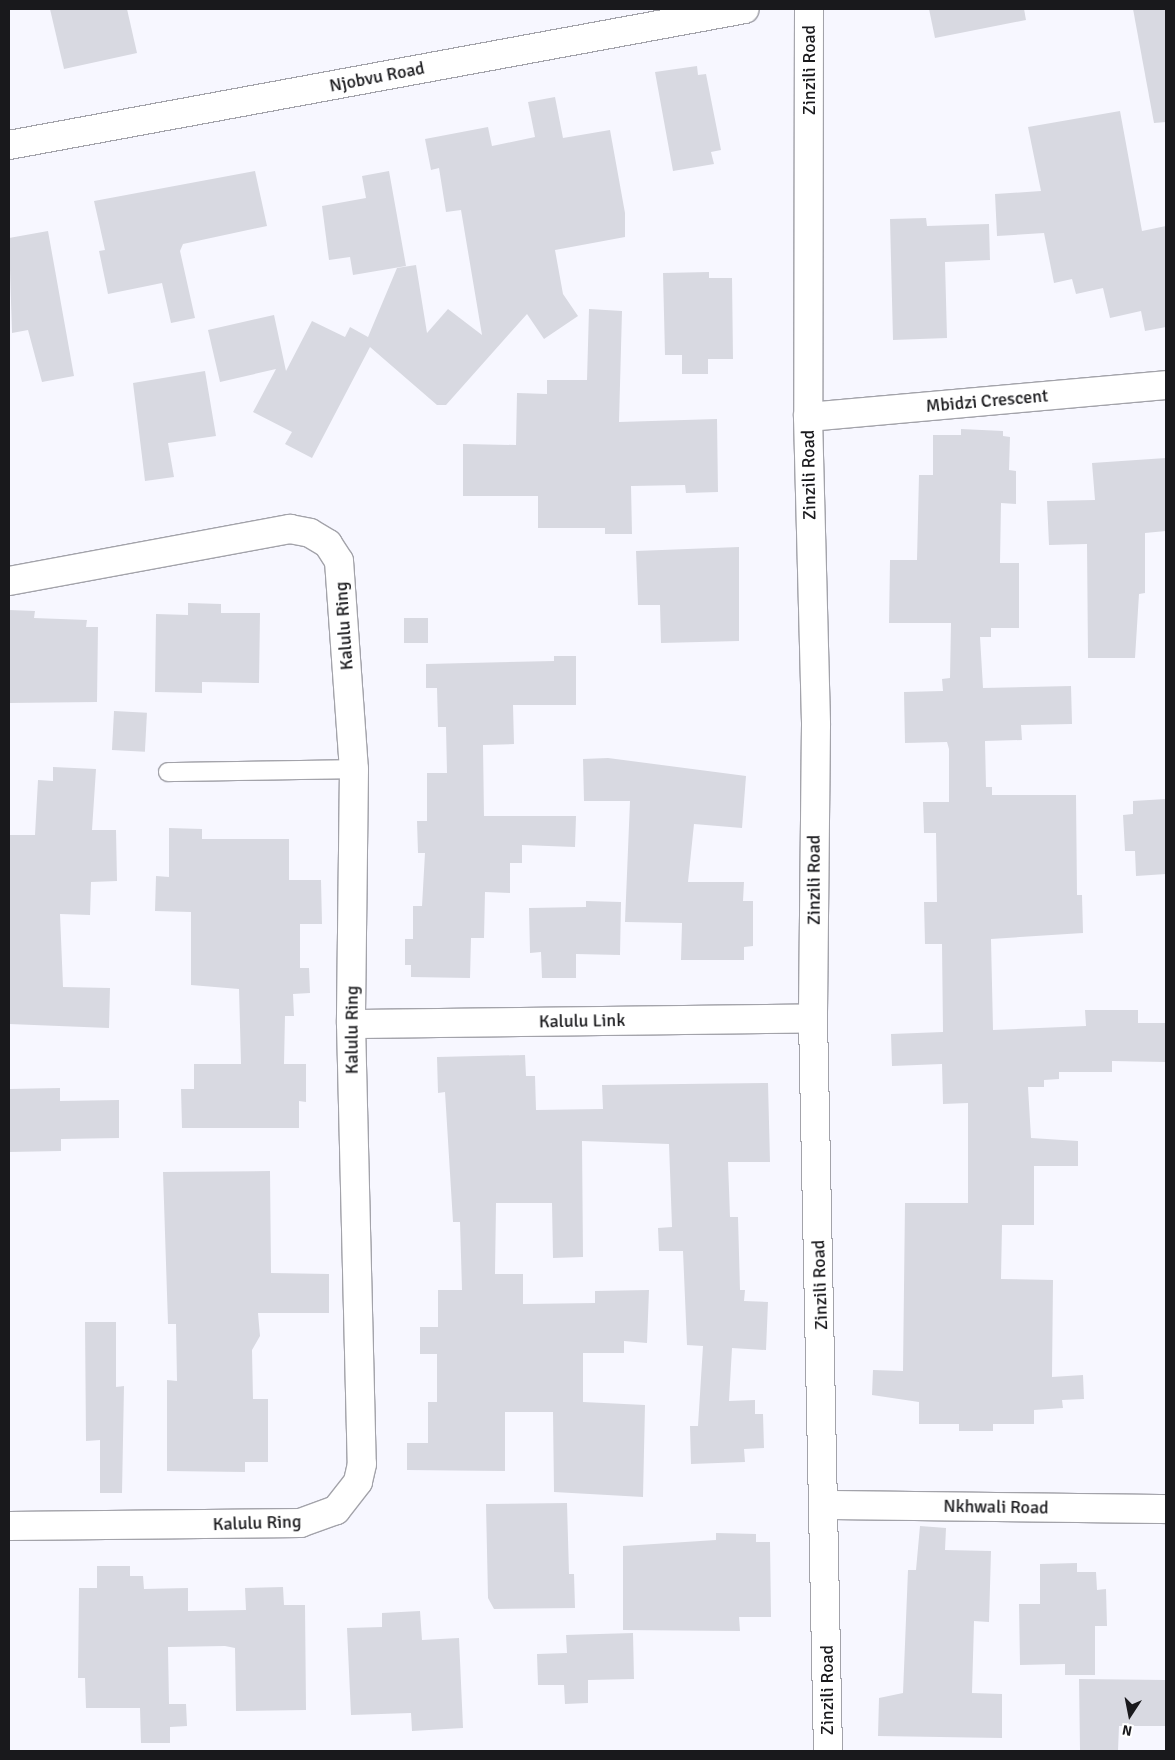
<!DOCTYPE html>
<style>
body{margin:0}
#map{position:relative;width:1175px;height:1760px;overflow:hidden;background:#f7f7ff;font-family:Signika,sans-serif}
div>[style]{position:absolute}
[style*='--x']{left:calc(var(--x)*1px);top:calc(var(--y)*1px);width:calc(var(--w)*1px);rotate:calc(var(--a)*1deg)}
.building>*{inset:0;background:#d8d9e1;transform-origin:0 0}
.roads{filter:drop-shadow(1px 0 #a3a3aa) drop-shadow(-1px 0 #a3a3aa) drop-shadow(0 1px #a3a3aa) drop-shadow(0 -1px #a3a3aa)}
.service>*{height:18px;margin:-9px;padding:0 9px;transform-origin:9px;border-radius:9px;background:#fff}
.minor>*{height:28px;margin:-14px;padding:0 14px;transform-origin:14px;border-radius:14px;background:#fff}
span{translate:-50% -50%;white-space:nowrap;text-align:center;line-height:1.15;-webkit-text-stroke:4px #fff;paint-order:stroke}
.street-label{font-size:18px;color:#19191c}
.frame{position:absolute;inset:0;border:10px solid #19191c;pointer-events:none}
.north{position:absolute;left:1105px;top:1690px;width:50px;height:50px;-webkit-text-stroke:4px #fff;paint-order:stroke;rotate:191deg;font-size:14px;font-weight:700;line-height:20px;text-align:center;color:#19191c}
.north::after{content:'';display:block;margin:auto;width:18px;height:22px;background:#19191c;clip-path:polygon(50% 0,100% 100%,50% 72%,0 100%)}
</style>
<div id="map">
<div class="building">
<div style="clip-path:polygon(50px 9px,127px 9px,137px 53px,64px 69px)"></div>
<div style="clip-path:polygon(929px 9px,1024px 9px,1026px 20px,935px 38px)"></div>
<div style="clip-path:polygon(1133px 9px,1166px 9px,1166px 122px,1154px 123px)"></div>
<div style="clip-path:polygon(697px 66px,698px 75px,706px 74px,721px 150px,711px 152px,714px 164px,673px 171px,655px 72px)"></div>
<div style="clip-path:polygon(555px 97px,563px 138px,610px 130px,625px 213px,625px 237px,555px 250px,563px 294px,578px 316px,544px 339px,527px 314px,446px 405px,437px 405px,370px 347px,312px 458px,285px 444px,292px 432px,253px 412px,276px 369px,220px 382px,208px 330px,274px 315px,286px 371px,312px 321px,345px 337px,350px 327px,368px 337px,397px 268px,416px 265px,427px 333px,448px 309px,482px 335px,461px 210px,446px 212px,439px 168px,431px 170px,425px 139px,488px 127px,492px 146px,535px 137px,528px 102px)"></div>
<div style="clip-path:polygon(1120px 111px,1142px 231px,1166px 226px,1166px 327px,1145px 331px,1141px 311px,1110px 318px,1103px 288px,1076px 294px,1072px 279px,1054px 283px,1044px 233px,997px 236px,995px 194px,1041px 191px,1028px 127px)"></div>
<div style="clip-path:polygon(255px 171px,267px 226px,183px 244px,180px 251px,195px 318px,171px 323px,162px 283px,108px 294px,99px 251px,105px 250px,94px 201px)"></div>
<div style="clip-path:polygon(389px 171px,406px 266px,353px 275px,350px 257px,329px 260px,322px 206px,366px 198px,362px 176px)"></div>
<div style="clip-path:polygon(926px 218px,927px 226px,989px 224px,990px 260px,945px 262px,947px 338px,893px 340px,890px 219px)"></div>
<div style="clip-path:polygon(48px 231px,74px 376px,42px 382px,28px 330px,12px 333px,9px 238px)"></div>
<div style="clip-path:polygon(709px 272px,709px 278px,732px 278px,733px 359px,708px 359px,708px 374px,682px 374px,682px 355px,665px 355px,663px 273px)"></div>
<div style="clip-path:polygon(589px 309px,622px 311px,619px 422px,717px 419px,718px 492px,686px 493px,685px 485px,631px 486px,632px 534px,605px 534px,605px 528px,538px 528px,538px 496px,463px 496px,463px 444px,516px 445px,517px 393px,547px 394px,547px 380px,587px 380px)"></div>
<div style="clip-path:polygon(205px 371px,216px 436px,168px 443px,174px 477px,145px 481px,133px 383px)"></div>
<div style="clip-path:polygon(961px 429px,1003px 431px,1003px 436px,1010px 437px,1009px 470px,1016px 471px,1016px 504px,1001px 503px,1000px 563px,1019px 563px,1019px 628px,991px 628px,991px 637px,980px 637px,983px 688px,1071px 686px,1072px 724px,1021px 725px,1022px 740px,985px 741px,986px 787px,992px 787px,992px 795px,1076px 795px,1077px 895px,1082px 895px,1083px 933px,991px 939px,993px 1030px,1086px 1026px,1085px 1010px,1138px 1010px,1138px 1023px,1166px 1023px,1166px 1062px,1112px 1061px,1112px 1072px,1059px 1072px,1059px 1079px,1044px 1080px,1044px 1087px,1028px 1087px,1031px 1138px,1078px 1141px,1078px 1166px,1034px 1166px,1034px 1225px,1002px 1225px,1001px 1279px,1053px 1280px,1052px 1377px,1083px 1375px,1084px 1399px,1062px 1400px,1063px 1408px,1034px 1410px,1034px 1424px,993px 1424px,993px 1431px,959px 1431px,959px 1424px,919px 1424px,919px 1402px,872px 1395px,873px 1370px,903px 1371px,905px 1203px,968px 1203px,968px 1103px,943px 1104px,942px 1064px,892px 1066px,891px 1034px,943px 1032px,942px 944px,925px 944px,924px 902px,937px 902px,936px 833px,924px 833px,923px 802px,949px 802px,949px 749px,947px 742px,905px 743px,904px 692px,943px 691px,942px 679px,950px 678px,951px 623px,889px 623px,890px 560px,917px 560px,919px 475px,933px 475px,933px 435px,961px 435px)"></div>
<div style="clip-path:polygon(1166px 458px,1166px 531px,1145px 533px,1145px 593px,1139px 594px,1135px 658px,1088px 658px,1087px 544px,1049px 545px,1047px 501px,1095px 500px,1092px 463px)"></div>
<div style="clip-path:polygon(739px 547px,739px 641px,661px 643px,660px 605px,638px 605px,636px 551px)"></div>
<div style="clip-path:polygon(188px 603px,221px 604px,221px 613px,260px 613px,259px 683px,202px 682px,202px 693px,155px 692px,156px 614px,188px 615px)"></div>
<div style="clip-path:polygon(9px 610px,35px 611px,34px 618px,87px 620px,86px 627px,98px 627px,97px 702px,9px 703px)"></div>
<div style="left:404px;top:618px;width:24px;height:25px"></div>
<div style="clip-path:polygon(554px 656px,576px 656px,576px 705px,513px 705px,514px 744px,483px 745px,484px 816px,576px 816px,575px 847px,522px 845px,522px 863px,510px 863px,510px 893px,485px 892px,484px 938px,471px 938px,470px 978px,411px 977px,411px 965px,405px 965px,405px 939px,413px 939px,413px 906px,422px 906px,425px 853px,418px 853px,417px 821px,427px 821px,427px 773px,447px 773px,446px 727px,438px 727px,437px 688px,426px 688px,426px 664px,554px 661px)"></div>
<div style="left:114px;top:711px;width:33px;height:39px;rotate:3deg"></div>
<div style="clip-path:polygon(608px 758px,746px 776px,742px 828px,694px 824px,688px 882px,744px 882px,743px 901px,753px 901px,753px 946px,744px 947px,744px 960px,681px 960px,682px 923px,625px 922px,630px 801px,584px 801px,583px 759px)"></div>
<div style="clip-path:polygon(53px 767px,96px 769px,92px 830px,116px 830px,117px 881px,91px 882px,90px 915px,60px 914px,63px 987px,110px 988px,109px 1028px,9px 1024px,9px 835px,35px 835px,38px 780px,53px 781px)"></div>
<div style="clip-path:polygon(1166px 799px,1166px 874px,1136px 876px,1135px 851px,1125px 851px,1123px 815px,1133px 814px,1133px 801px)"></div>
<div style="clip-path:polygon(169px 828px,202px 829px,202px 839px,289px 839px,289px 880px,321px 880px,322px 924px,300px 924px,300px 968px,309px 968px,310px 993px,293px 994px,294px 1016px,285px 1016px,284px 1064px,306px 1064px,306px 1102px,299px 1101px,299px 1128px,182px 1128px,181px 1089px,194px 1089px,194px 1064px,241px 1064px,239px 989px,191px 985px,191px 912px,155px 911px,156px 876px,169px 877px)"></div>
<div style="clip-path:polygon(586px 901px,621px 902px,620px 955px,576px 954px,576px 978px,542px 978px,541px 952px,530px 953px,529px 908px,586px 907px)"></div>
<div style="clip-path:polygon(525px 1055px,526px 1076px,535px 1076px,536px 1110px,603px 1109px,602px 1085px,768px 1083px,770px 1162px,728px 1162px,730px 1217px,738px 1217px,740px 1290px,745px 1290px,744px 1301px,768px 1302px,766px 1350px,732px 1348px,729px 1401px,755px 1400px,755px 1414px,763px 1414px,764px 1448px,744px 1449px,745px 1462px,691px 1464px,690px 1426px,698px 1426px,703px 1346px,687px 1345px,683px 1251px,659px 1251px,658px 1228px,672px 1227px,669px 1144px,582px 1141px,583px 1257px,553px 1258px,552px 1203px,496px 1203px,495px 1274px,523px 1274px,523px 1304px,595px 1303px,595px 1291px,649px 1290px,647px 1343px,624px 1341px,624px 1353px,583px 1353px,583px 1402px,645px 1405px,643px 1497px,554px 1492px,553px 1412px,505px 1412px,505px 1471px,407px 1470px,407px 1443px,428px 1443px,428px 1402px,437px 1402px,437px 1354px,420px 1354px,420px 1327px,438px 1327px,438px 1290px,462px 1290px,460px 1222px,453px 1222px,445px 1092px,438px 1093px,437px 1057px)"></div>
<div style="clip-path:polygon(60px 1088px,60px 1101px,119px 1100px,119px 1138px,61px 1139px,61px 1151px,9px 1152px,9px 1089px)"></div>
<div style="clip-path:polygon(270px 1171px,271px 1273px,329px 1274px,329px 1313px,258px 1313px,260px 1336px,252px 1350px,253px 1399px,268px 1399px,268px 1462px,245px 1462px,245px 1472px,167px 1471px,167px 1380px,177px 1381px,176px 1324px,168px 1324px,163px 1172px)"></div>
<div style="clip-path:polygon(85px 1322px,116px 1322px,116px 1387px,124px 1386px,122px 1493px,100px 1493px,100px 1440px,86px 1441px)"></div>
<div style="clip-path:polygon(567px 1503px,569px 1574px,574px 1574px,575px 1608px,494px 1609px,488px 1598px,486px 1504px)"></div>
<div style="clip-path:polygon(920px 1526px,946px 1528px,945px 1550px,991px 1551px,989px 1622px,974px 1621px,972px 1693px,1002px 1694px,1002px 1738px,878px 1736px,879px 1698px,903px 1693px,908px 1570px,916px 1570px)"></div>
<div style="clip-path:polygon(716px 1533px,756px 1534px,756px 1542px,770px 1542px,771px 1617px,739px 1617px,740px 1631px,623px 1630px,623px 1546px,716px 1540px)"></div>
<div style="clip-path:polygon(1077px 1563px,1077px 1572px,1096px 1572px,1097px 1590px,1106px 1589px,1107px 1626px,1095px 1626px,1095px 1675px,1065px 1675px,1065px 1664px,1020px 1665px,1019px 1604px,1040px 1604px,1040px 1564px)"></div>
<div style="clip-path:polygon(97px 1566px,130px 1566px,130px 1576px,143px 1576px,144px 1589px,188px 1588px,188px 1611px,246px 1610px,245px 1588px,283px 1587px,284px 1605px,305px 1605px,306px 1710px,236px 1711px,235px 1648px,225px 1646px,168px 1647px,169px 1704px,186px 1704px,187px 1726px,170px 1727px,170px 1743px,141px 1743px,140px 1708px,86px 1708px,85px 1678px,78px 1678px,79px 1588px,97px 1588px)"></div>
<div style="clip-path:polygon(420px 1611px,422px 1640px,459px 1638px,463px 1728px,412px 1731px,411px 1713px,351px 1715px,347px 1628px,382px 1627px,382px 1613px)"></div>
<div style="clip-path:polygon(633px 1633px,634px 1679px,588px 1680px,588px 1703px,565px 1704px,564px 1685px,538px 1685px,537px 1654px,567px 1653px,566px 1635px)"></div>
<div style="clip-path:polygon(1079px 1679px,1166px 1680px,1166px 1726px,1119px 1726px,1118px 1751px,1080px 1751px)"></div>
</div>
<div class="roads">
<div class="service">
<div style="--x:168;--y:772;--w:186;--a:-0.9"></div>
</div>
<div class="minor">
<div style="--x:809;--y:9;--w:408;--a:90.1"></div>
<div style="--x:808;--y:417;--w:308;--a:88.5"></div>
<div style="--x:816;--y:725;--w:293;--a:90.6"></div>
<div style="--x:813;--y:1018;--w:733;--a:88.83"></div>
<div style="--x:9;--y:145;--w:748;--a:-10.47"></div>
<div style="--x:808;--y:417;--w:359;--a:-5.1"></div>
<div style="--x:9;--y:581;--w:286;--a:-10.5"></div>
<div style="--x:290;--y:529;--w:20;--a:11"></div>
<div style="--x:310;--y:533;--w:21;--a:31"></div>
<div style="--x:328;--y:544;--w:20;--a:57"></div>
<div style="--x:339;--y:561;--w:209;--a:85.9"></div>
<div style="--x:354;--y:769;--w:255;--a:90.7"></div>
<div style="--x:351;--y:1024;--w:440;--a:88.6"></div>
<div style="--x:362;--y:1464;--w:18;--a:103"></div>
<div style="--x:358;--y:1482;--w:36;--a:128"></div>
<div style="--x:336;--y:1510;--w:37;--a:160"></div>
<div style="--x:301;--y:1523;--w:292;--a:179.4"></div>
<div style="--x:351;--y:1024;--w:462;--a:-0.7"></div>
<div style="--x:826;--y:1505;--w:340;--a:0.7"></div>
</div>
</div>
<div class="street-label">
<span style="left:809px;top:70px;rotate:-90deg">Zinzili Road</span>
<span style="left:377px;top:77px;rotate:-11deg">Njobvu Road</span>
<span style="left:987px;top:401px;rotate:-5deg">Mbidzi Crescent</span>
<span style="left:809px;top:475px;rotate:-91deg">Zinzili Road</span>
<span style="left:344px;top:626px;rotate:-94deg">Kalulu Ring</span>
<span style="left:814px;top:880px;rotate:-90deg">Zinzili Road</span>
<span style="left:582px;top:1021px;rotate:-1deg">Kalulu Link</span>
<span style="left:352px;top:1030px;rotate:-90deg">Kalulu Ring</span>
<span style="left:820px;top:1285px;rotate:-92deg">Zinzili Road</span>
<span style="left:996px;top:1507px;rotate:1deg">Nkhwali Road</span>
<span style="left:257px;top:1523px;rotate:-2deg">Kalulu Ring</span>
<span style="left:827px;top:1690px;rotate:-90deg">Zinzili Road</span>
</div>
<div class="frame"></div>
<div class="north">N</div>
</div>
